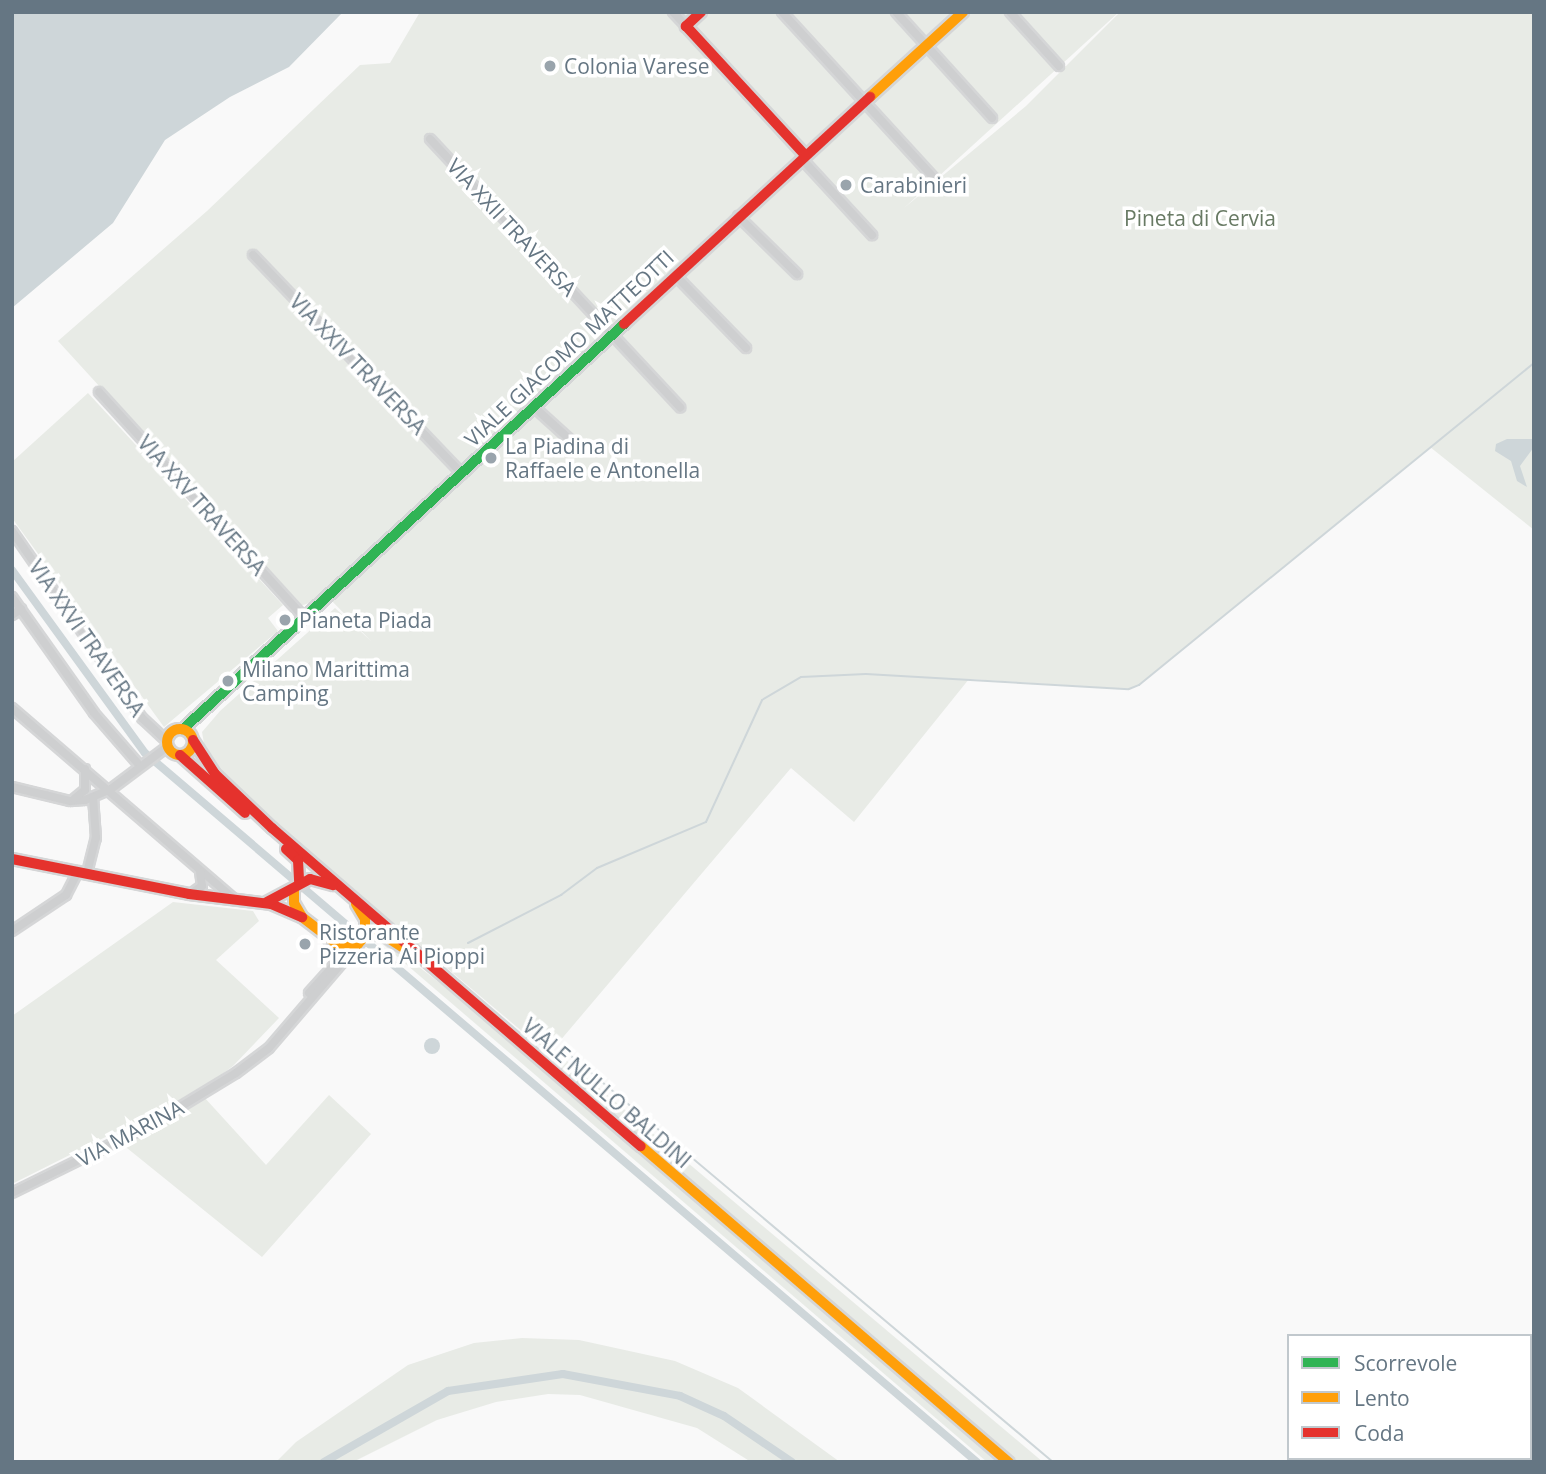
<!DOCTYPE html>
<style>
body{margin:0}
#map{position:relative;width:1546px;height:1474px;overflow:hidden;background:#f9f9f9;font-family:"Open Sans",sans-serif}
div>[style]{position:absolute}
[style*='--x']{left:calc(var(--x)*1px);top:calc(var(--y)*1px);width:calc(var(--w)*1px);rotate:calc(var(--a)*1deg)}
.green>*{inset:0;background:#e8ebe6}
.water>*{inset:0;background:#ced6d9}
.round{border-radius:50%}
.stream>*{height:2px;margin:-1px;padding:0 1px;transform-origin:1px;border-radius:1px;background:#ced6d9}
.canal>*{height:8px;margin:-4px;padding:0 4px;transform-origin:4px;border-radius:4px;background:#ced6d9}
.roads{filter:drop-shadow(2px 0 #d5d6d7) drop-shadow(-2px 0 #d5d6d7) drop-shadow(0 2px #d5d6d7) drop-shadow(0 -2px #d5d6d7)}
.street>*{height:8px;margin:-4px;padding:0 4px;transform-origin:4px;border-radius:4px;background:#cecfd0}
.fast>*{height:10px;margin:-5px;padding:0 5px;transform-origin:5px;border-radius:5px;background:#30b455}
.slow>*{height:10px;margin:-5px;padding:0 5px;transform-origin:5px;border-radius:5px;background:#ff9f0a}
.slow>.ring{margin:-5px;padding:0;box-sizing:content-box;background:none;border:10px solid #ff9f0a;border-radius:50%}
.jam>*{height:10px;margin:-5px;padding:0 5px;transform-origin:5px;border-radius:5px;background:#e5322d}
.dots>*{width:19px;height:19px;translate:-50% -50%;box-sizing:border-box;border:4px solid #fff;border-radius:50%}
span{translate:-50% -50%;white-space:nowrap;text-align:center;line-height:1.15;-webkit-text-stroke:7px #fff;paint-order:stroke}
.poi-label{font-size:21px;color:#657683}
.left{translate:0 -50%;text-align:left}
.park-label{font-size:21px;color:#687a64}
.street-label{font-size:21px;color:#657683}
.frame{position:absolute;inset:0;border:14px solid #657683;pointer-events:none}
.legend{position:absolute;left:1287px;top:1334px;width:245px;height:126px;box-sizing:border-box;background:#fff;border:2px solid #c1c8cd;margin:0;padding:9px 12px;list-style:none;font-size:21px;color:#657683}
.legend li{display:flex;align-items:center;gap:14px;height:35px}
.legend b{width:35px;border:2px solid #c1c8cd}
</style>
<div id="map">
<div class="green">
<div style="clip-path:polygon(420px 12px,1119px 12px,904px 208px,1026px 106px,1120px 12px,1534px 12px,1534px 530px,1430px 447px,1139px 685px,1129px 689px,969px 679px,854px 822px,791px 768px,559px 1042px,550px 1049px,536px 1043px,227px 783px,206px 755px,202px 732px,220px 711px,335px 608px,371px 641px,328px 597px,300px 606px,58px 341px,207px 211px,360px 65px,390px 63px)"></div>
<div style="clip-path:polygon(88px 393px,283px 605px,268px 618px,278px 631px,164px 727px,12px 518px,12px 462px)"></div>
<div style="clip-path:polygon(173px 902px,253px 911px,259px 921px,216px 960px,279px 1018px,233px 1066px,205px 1087px,12px 1184px,12px 1016px)"></div>
<div style="clip-path:polygon(382px 938px,464px 1002px,1003px 1462px,987px 1462px,379px 941px)"></div>
<div style="clip-path:polygon(544px 1055px,567px 1061px,1043px 1462px,1015px 1462px,542px 1059px)"></div>
<div style="clip-path:polygon(329px 1095px,371px 1134px,262px 1257px,122px 1144px,204px 1097px,266px 1165px)"></div>
<div style="clip-path:polygon(522px 1338px,579px 1340px,675px 1361px,738px 1388px,840px 1462px,751px 1462px,697px 1428px,580px 1395px,548px 1394px,496px 1402px,437px 1420px,353px 1462px,276px 1462px,296px 1442px,408px 1365px,474px 1343px)"></div>
<div style="clip-path:polygon(1534px 1392px,1534px 1462px,1487px 1462px,1486px 1458px,1530px 1458px)"></div>
</div>
<div class="water">
<div style="clip-path:polygon(12px 12px,343px 12px,289px 67px,230px 97px,165px 140px,113px 223px,12px 308px)"></div>
<div style="clip-path:polygon(1507px 439px,1534px 439px,1534px 447px,1520px 466px,1527px 487px,1517px 481px,1511px 461px,1495px 451px,1496px 444px)"></div>
<div class="round" style="left:424px;top:1038px;width:16px;height:16px"></div>
</div>
<div class="stream">
<div style="--x:468;--y:943;--w:105;--a:-27.3"></div>
<div style="--x:561;--y:895;--w:45;--a:-36.9"></div>
<div style="--x:597;--y:868;--w:118;--a:-22.9"></div>
<div style="--x:706;--y:822;--w:134;--a:-65.3"></div>
<div style="--x:762;--y:700;--w:45;--a:-30.5"></div>
<div style="--x:801;--y:677;--w:65;--a:-2.6"></div>
<div style="--x:866;--y:674;--w:263;--a:3.3"></div>
<div style="--x:1129;--y:689;--w:11;--a:-22"></div>
<div style="--x:1139;--y:685;--w:510;--a:-39.19"></div>
<div style="--x:564;--y:1050;--w:639;--a:40.12"></div>
</div>
<div class="canal">
<div style="--x:12;--y:570;--w:226;--a:54"></div>
<div style="--x:145;--y:753;--w:1093;--a:40.44"></div>
<div style="--x:324;--y:1462;--w:143;--a:-29.8"></div>
<div style="--x:448;--y:1391;--w:116;--a:-8.4"></div>
<div style="--x:563;--y:1374;--w:119;--a:10.6"></div>
<div style="--x:680;--y:1396;--w:48;--a:24.4"></div>
<div style="--x:724;--y:1416;--w:82;--a:34.1"></div>
</div>
<div class="roads">
<div class="street">
<div style="--x:673;--y:12;--w:19;--a:47"></div>
<div style="--x:782;--y:12;--w:228;--a:47.5"></div>
<div style="--x:896;--y:12;--w:143;--a:47.8"></div>
<div style="--x:1010;--y:12;--w:73;--a:47.8"></div>
<div style="--x:430;--y:139;--w:367;--a:47"></div>
<div style="--x:801;--y:158;--w:105;--a:47.3"></div>
<div style="--x:738;--y:216;--w:83;--a:44.5"></div>
<div style="--x:253;--y:255;--w:303;--a:46.3"></div>
<div style="--x:675;--y:275;--w:102;--a:45.8"></div>
<div style="--x:99;--y:392;--w:306;--a:47.7"></div>
<div style="--x:534;--y:407;--w:58;--a:42.2"></div>
<div style="--x:12;--y:531;--w:228;--a:55.2"></div>
<div style="--x:142;--y:718;--w:33;--a:43"></div>
<div style="--x:12;--y:597;--w:142;--a:54.7"></div>
<div style="--x:94;--y:713;--w:70;--a:49"></div>
<div style="--x:12;--y:615;--w:11;--a:-34"></div>
<div style="--x:12;--y:708;--w:294;--a:40.7"></div>
<div style="--x:12;--y:787;--w:60;--a:13.6"></div>
<div style="--x:70;--y:801;--w:15;--a:-4"></div>
<div style="--x:85;--y:800;--w:28;--a:-23"></div>
<div style="--x:111;--y:789;--w:70;--a:-36.9"></div>
<div style="--x:74;--y:799;--w:14;--a:-39"></div>
<div style="--x:85;--y:790;--w:21;--a:-90"></div>
<div style="--x:87;--y:873;--w:36;--a:-76"></div>
<div style="--x:96;--y:838;--w:41;--a:-94.2"></div>
<div style="--x:192;--y:893;--w:12;--a:-35"></div>
<div style="--x:202;--y:886;--w:14;--a:-98"></div>
<div style="--x:12;--y:931;--w:65;--a:-33.7"></div>
<div style="--x:66;--y:895;--w:27;--a:-63"></div>
<div style="--x:309;--y:993;--w:38;--a:-48"></div>
<div style="--x:334;--y:965;--w:10;--a:-79"></div>
<div style="--x:336;--y:955;--w:17;--a:-118"></div>
<div style="--x:12;--y:1193;--w:156;--a:-26.2"></div>
<div style="--x:152;--y:1124;--w:98;--a:-31.3"></div>
<div style="--x:236;--y:1073;--w:41;--a:-37.1"></div>
<div style="--x:269;--y:1048;--w:137;--a:-49.4"></div>
</div>
<div class="fast">
<div style="--x:183;--y:729;--w:599;--a:-42.56"></div>
</div>
<div class="slow">
<div style="--x:870;--y:97;--w:126;--a:-42.4"></div>
<div class="ring" style="left:167px;top:729px;width:16px;height:16px"></div>
<div style="--x:294;--y:889;--w:14;--a:90"></div>
<div style="--x:294;--y:903;--w:16;--a:60"></div>
<div style="--x:302;--y:917;--w:44;--a:37.6"></div>
<div style="--x:337;--y:944;--w:21;--a:0"></div>
<div style="--x:358;--y:944;--w:11;--a:-49"></div>
<div style="--x:365;--y:936;--w:17;--a:-7"></div>
<div style="--x:382;--y:934;--w:24;--a:33"></div>
<div style="--x:356;--y:904;--w:17;--a:59"></div>
<div style="--x:365;--y:919;--w:17;--a:90"></div>
<div style="--x:641;--y:1146;--w:485;--a:40.7"></div>
</div>
<div class="jam">
<div style="--x:701;--y:12;--w:21;--a:137"></div>
<div style="--x:686;--y:26;--w:176;--a:47.3"></div>
<div style="--x:624;--y:324;--w:335;--a:-42.7"></div>
<div style="--x:193;--y:740;--w:40;--a:57.1"></div>
<div style="--x:215;--y:774;--w:79;--a:43.5"></div>
<div style="--x:272;--y:828;--w:487;--a:40.8"></div>
<div style="--x:180;--y:755;--w:87;--a:41.7"></div>
<div style="--x:286;--y:849;--w:16;--a:43"></div>
<div style="--x:298;--y:860;--w:22;--a:87"></div>
<div style="--x:12;--y:859;--w:180;--a:11.2"></div>
<div style="--x:189;--y:894;--w:83;--a:7"></div>
<div style="--x:271;--y:904;--w:34;--a:23"></div>
<div style="--x:267;--y:902;--w:49;--a:-28.1"></div>
<div style="--x:310;--y:879;--w:24;--a:15"></div>
</div>
</div>
<div class="dots">
<div style="left:550px;top:66px;background:#99a4ac"></div>
<div style="left:846px;top:185px;background:#99a4ac"></div>
<div style="left:491px;top:458px;background:#99a4ac"></div>
<div style="left:285px;top:620px;background:#99a4ac"></div>
<div style="left:228px;top:681px;background:#99a4ac"></div>
<div style="left:305px;top:944px;background:#99a4ac"></div>
</div>
<div class="poi-label">
<span class="left" style="left:564px;top:66px">Colonia Varese</span>
<span class="left" style="left:860px;top:185px">Carabinieri</span>
<span class="left" style="left:505px;top:458px">La Piadina di<br>Raffaele e Antonella</span>
<span class="left" style="left:299px;top:620px">Pianeta Piada</span>
<span class="left" style="left:242px;top:681px">Milano Marittima<br>Camping</span>
<span class="left" style="left:319px;top:944px">Ristorante<br>Pizzeria Ai Pioppi</span>
</div>
<div class="park-label">
<span style="left:1200px;top:218px">Pineta di Cervia</span>
</div>
<div class="street-label">
<span style="left:512px;top:227px;rotate:47deg">VIA XXII TRAVERSA</span>
<span style="left:569px;top:348px;rotate:-43deg">VIALE GIACOMO MATTEOTTI</span>
<span style="left:358px;top:364px;rotate:46deg">VIA XXIV TRAVERSA</span>
<span style="left:202px;top:505px;rotate:48deg">VIA XXV TRAVERSA</span>
<span style="left:87px;top:638px;rotate:55deg">VIA XXVI TRAVERSA</span>
<span style="left:607px;top:1093px;rotate:41deg">VIALE NULLO BALDINI</span>
<span style="left:130px;top:1133px;rotate:-28deg">VIA MARINA</span>
</div>
<div class="frame"></div>
<ul class="legend">
<li><b style="height:9px;background:#30b455"></b>Scorrevole</li>
<li><b style="height:9px;background:#ff9f0a"></b>Lento</li>
<li><b style="height:9px;background:#e5322d"></b>Coda</li>
</ul>
</div>
